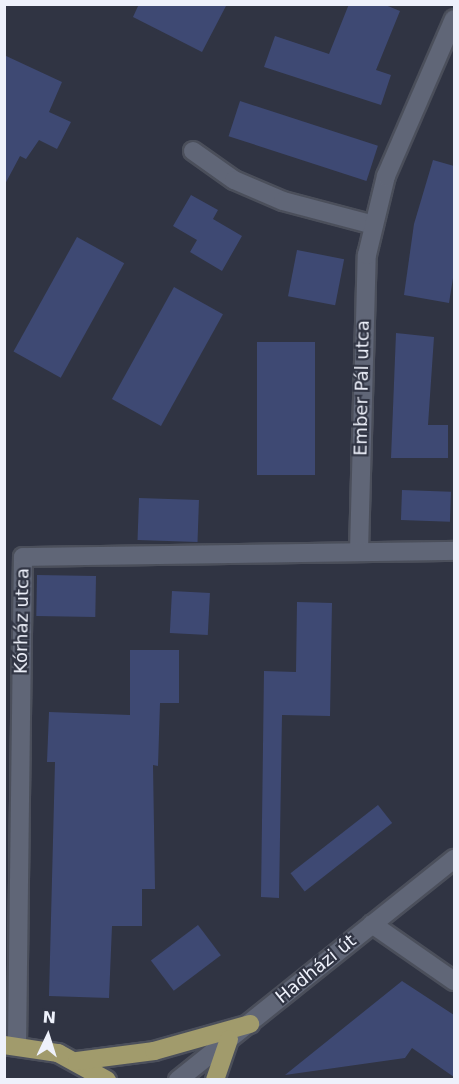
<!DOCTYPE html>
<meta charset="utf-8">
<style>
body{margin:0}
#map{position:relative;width:459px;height:1084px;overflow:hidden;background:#303443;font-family:"DejaVu Sans",sans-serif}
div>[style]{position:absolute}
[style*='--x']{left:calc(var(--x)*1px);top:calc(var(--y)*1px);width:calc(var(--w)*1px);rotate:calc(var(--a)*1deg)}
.building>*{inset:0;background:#3e4973;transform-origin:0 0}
.roads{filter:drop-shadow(2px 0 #4b4f5b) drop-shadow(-2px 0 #4b4f5b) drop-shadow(0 2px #4b4f5b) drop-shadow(0 -2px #4b4f5b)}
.street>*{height:18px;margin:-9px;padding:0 9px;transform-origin:9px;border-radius:9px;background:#606677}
.secondary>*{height:18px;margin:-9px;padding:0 9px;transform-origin:9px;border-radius:9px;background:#606677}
.primary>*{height:18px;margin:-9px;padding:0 9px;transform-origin:9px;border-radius:9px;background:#a19b6c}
span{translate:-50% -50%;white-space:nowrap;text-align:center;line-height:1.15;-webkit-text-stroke:4.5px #303443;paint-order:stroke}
.street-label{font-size:18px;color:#eef1fb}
.frame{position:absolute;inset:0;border:6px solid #eef1fb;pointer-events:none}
.north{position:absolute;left:18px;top:1006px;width:60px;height:60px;-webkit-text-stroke:4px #303443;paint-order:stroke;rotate:4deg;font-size:16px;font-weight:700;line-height:24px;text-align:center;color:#eef1fb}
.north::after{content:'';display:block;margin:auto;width:21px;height:27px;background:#eef1fb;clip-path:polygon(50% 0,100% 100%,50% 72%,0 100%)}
</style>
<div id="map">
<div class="building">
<div style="clip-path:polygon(139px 4px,227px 4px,202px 52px,133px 17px)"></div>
<div style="clip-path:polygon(349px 4px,383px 4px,400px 11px,376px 70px,391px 75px,381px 105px,264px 67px,275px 36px,329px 54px)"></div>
<div style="clip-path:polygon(4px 55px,62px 82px,49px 112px,71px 122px,57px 149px,39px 140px,26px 159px,20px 156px,4px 186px)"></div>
<div style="left:240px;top:101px;width:145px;height:37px;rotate:18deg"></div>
<div style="clip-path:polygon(433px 160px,454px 166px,454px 272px,449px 303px,404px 295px,414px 224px)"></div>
<div style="clip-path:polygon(191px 195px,218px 210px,213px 219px,242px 236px,222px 271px,190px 252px,197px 240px,173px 226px)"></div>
<div style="left:77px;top:237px;width:54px;height:131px;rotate:29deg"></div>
<div style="left:297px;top:250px;width:48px;height:47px;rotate:11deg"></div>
<div style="left:174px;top:287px;width:56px;height:128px;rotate:29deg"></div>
<div style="clip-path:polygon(396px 333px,434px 337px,428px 425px,448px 425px,448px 458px,391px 458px)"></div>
<div style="left:257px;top:342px;width:58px;height:133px"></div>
<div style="left:402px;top:490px;width:49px;height:30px;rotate:2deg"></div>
<div style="left:139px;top:498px;width:60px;height:42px;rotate:2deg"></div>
<div style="left:37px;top:575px;width:59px;height:41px;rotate:1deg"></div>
<div style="left:172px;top:591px;width:38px;height:42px;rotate:3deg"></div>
<div style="clip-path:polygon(297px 602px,332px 603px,330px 716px,282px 715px,279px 898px,261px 897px,264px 671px,296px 672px)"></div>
<div style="clip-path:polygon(130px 650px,179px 650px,179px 703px,160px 703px,158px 766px,153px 765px,155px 889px,142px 889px,142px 926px,112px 926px,109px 998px,49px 996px,55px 762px,47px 762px,49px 712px,130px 715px)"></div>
<div style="left:378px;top:805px;width:23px;height:111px;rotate:52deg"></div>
<div style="left:198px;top:925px;width:38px;height:59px;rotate:53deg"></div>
<div style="clip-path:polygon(402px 981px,454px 1015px,454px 1077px,412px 1048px,405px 1058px,285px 1075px)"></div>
</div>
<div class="roads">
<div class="street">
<div style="--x:193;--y:151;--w:50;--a:35.3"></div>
<div style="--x:234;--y:180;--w:53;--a:23.2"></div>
<div style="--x:283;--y:201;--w:94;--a:14.8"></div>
<div style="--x:359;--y:551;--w:296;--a:-88.5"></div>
<div style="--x:367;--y:255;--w:81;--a:-76.5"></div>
<div style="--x:386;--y:176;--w:171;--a:-66.6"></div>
<div style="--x:372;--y:924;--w:100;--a:34.8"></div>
<div style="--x:17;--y:1045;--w:488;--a:-89.3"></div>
<div style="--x:23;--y:557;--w:431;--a:-0.8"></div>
</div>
<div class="secondary">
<div style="--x:178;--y:1080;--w:354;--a:-38.7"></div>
</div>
<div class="primary">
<div style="--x:4;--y:1045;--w:55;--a:8.4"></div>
<div style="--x:58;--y:1053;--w:56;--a:28.9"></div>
<div style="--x:77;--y:1061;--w:78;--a:-7.4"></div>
<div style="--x:154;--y:1051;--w:100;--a:-15.7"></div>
<div style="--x:215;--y:1080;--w:43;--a:-71.1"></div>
</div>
</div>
<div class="street-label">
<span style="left:362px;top:388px;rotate:-89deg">Ember Pál utca</span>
<span style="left:22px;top:621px;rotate:-89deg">Kórház utca</span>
<span style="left:316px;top:969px;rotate:-39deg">Hadházi út</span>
</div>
<div class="frame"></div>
<div class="north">N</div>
</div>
